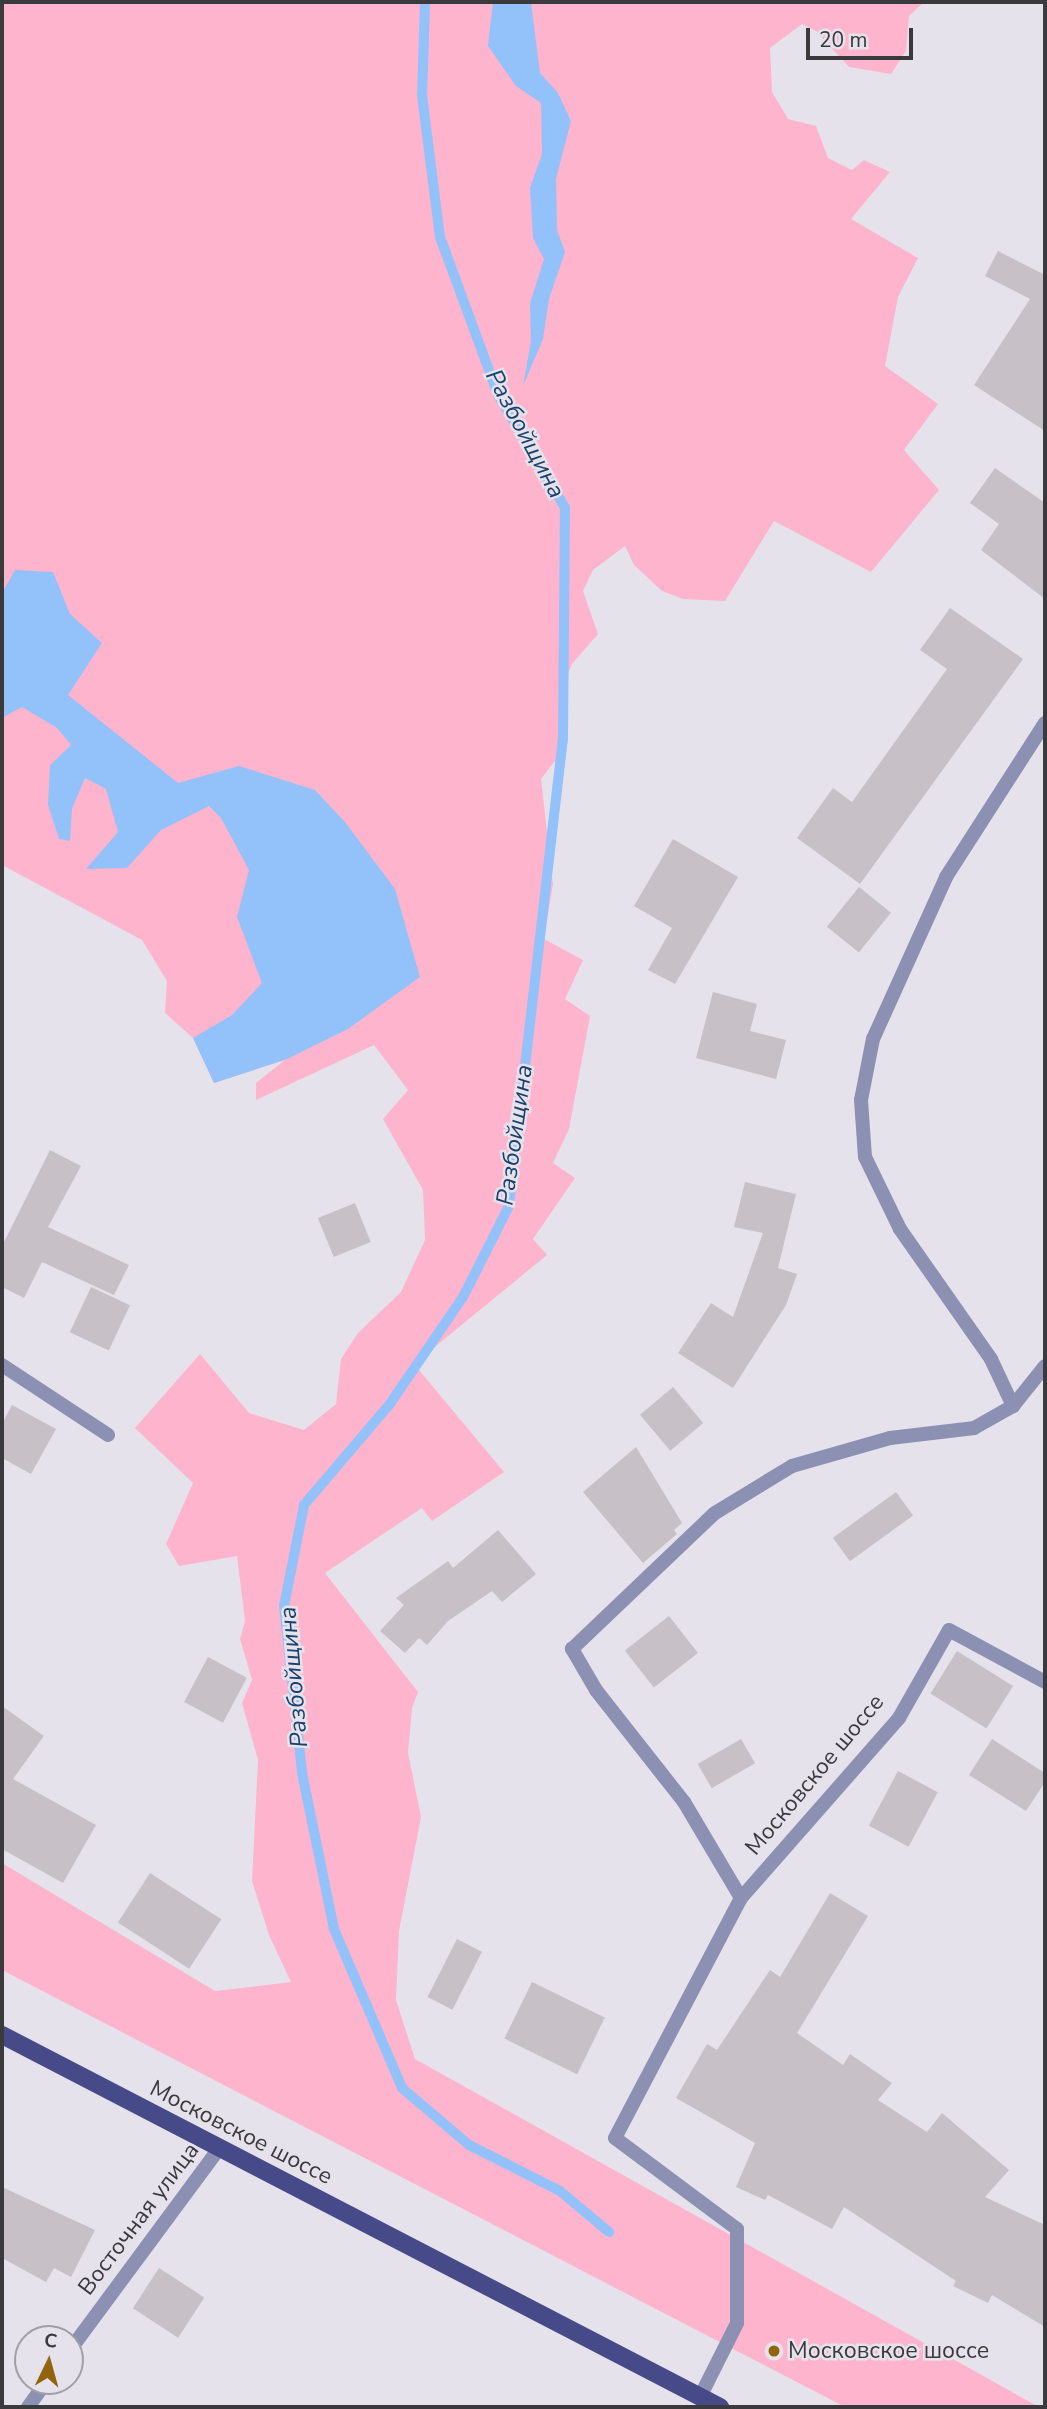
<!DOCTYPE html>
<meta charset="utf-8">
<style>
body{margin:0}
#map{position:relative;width:1047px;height:2409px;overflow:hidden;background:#e6e2eb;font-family:"Nunito Sans",sans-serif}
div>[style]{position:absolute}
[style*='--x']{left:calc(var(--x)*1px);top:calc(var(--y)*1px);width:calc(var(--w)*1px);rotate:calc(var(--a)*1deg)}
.green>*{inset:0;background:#feb4cd}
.water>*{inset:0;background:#93c2fa}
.stream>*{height:10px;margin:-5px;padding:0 5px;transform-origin:5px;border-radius:5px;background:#93c2fa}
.building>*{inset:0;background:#c7c0c6;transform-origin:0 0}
.street>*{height:14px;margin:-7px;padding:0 7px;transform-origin:7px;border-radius:7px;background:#8c91b4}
.primary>*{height:18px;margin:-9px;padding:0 9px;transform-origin:9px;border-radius:9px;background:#474a88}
.dots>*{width:19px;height:19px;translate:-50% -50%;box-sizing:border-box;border:4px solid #e6e2eb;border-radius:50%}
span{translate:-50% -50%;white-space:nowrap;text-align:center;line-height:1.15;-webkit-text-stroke:5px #e6e2eb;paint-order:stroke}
.street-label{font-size:23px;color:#3a393c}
.poi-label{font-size:23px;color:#3a393c}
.left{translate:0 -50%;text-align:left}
.water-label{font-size:24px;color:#18416d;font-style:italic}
.frame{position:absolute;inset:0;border:4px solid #3a393c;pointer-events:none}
.north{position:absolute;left:14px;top:2325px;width:70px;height:70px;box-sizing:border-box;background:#e6e2eb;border:2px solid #a19ea5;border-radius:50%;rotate:5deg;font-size:19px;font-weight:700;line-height:28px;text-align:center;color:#3a393c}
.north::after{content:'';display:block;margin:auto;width:24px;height:32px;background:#926410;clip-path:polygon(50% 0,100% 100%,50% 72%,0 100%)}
.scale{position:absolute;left:806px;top:28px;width:107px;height:32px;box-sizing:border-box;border:4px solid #3a393c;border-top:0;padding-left:9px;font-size:21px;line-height:24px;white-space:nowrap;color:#3a393c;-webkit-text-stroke:5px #e6e2eb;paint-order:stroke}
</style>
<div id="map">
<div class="green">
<div style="clip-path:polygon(2px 2px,924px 2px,909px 16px,906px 51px,891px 74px,849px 67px,816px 31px,802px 24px,770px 48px,772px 92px,788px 119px,816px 126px,828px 158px,852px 170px,864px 160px,890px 172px,851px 219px,918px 258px,898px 297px,885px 366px,938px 404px,904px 450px,939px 490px,871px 572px,774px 521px,725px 601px,683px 599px,662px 591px,634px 565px,625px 546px,593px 570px,583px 591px,598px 634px,572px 664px,562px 688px,566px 722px,558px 757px,541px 779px,553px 884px,544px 939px,583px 960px,565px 999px,590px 1016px,569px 1129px,553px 1163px,575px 1178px,533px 1239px,547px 1255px,414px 1364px,504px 1472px,432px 1521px,422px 1508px,325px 1573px,418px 1692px,412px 1708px,408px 1753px,421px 1817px,399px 1931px,396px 2000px,415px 2059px,1039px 2407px,845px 2407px,2px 1970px,2px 1863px,215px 1991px,291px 1982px,269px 1935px,252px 1881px,258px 1760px,242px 1703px,252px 1680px,240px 1639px,245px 1621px,237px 1556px,179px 1566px,166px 1544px,193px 1483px,135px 1428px,200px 1354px,249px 1413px,304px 1430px,336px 1404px,341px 1359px,358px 1333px,401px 1292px,425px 1240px,423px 1190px,383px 1119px,408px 1090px,374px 1045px,256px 1100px,256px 1083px,285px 1060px,214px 1083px,193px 1038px,165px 1013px,167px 981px,142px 940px,2px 865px)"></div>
</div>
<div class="water">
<div style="clip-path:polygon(493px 2px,531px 2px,540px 73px,558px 93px,571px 121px,556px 179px,557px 230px,565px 252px,549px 299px,543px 339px,523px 386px,531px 341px,530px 303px,544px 259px,533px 238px,530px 188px,542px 154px,541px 103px,516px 86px,488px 46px)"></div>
<div style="clip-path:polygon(15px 570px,53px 572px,70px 614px,102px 643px,68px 695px,178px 783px,239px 766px,315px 790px,345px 822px,395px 889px,420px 977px,348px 1029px,287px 1059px,214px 1083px,193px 1038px,232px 1015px,262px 983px,237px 917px,249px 870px,221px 818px,209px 806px,161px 830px,127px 868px,86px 869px,118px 832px,106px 789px,85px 778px,72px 809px,70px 841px,59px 839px,48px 805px,50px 765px,71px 745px,57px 728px,22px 707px,2px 718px,2px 593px)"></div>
</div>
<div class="stream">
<div style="--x:425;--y:2;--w:93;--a:91.8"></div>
<div style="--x:422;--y:95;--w:143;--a:82.8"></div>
<div style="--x:440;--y:237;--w:168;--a:69.8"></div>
<div style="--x:498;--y:395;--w:131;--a:59.3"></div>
<div style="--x:565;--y:508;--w:230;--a:90.5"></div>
<div style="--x:563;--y:738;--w:471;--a:96.6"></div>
<div style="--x:509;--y:1206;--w:102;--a:116.8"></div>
<div style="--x:463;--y:1297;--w:131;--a:124.4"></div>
<div style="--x:389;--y:1405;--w:131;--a:130.4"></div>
<div style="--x:304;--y:1505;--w:103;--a:101.2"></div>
<div style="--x:284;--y:1606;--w:168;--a:83.8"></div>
<div style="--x:302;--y:1773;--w:159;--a:78.4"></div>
<div style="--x:334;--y:1929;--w:173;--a:66.8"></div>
<div style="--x:402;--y:2088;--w:88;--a:40.4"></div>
<div style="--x:469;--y:2145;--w:102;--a:26.8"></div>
<div style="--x:560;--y:2191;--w:64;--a:39.9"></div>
</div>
<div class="building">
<div style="clip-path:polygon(998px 251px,1045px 275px,1045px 431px,974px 385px,1030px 299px,985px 276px)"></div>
<div style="clip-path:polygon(995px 468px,1045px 503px,1045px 599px,981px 550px,999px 524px,970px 503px)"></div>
<div style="clip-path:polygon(950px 608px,1023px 659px,860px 884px,797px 838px,833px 788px,852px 802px,947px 669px,920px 650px)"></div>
<div style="clip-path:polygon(673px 839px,738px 877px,675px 984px,648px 970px,672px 928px,634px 906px)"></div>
<div style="left:859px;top:887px;width:41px;height:51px;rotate:39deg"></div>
<div style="clip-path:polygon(713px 992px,757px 1004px,750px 1031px,786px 1040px,776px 1079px,696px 1058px)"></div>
<div style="clip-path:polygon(50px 1150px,81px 1166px,48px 1227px,129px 1265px,114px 1295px,42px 1262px,24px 1298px,2px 1287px,2px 1246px)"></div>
<div style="clip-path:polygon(745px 1182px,796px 1194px,778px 1268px,797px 1274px,786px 1305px,733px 1388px,678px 1353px,711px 1303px,733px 1317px,763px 1233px,734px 1227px)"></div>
<div style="left:355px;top:1203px;width:42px;height:40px;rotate:68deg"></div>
<div style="left:91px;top:1287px;width:43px;height:50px;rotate:25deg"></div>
<div style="left:673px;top:1387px;width:47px;height:43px;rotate:50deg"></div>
<div style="clip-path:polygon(12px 1405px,56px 1429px,31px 1474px,2px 1458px,2px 1424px)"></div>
<div style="clip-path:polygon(636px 1447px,682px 1523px,674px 1530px,677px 1534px,643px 1563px,583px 1492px)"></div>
<div style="left:896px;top:1492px;width:29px;height:78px;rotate:54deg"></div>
<div style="clip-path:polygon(498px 1530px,536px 1574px,502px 1602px,492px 1591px,448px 1621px,427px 1645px,419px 1638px,405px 1653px,380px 1631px,404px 1605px,396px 1598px,448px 1561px,453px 1568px)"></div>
<div style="left:669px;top:1616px;width:47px;height:56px;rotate:52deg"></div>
<div style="left:957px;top:1651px;width:66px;height:50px;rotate:32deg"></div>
<div style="left:208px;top:1657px;width:44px;height:51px;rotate:28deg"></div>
<div style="clip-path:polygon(2px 1706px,44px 1736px,13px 1779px,96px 1825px,63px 1883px,2px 1849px)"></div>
<div style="left:741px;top:1739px;width:28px;height:50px;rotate:60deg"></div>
<div style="clip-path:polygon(992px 1739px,1045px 1773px,1045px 1782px,1026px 1811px,969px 1775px)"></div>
<div style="left:898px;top:1771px;width:45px;height:62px;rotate:28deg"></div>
<div style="left:150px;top:1873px;width:85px;height:59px;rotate:33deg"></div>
<div style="clip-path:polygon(830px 1893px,868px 1916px,797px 2033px,843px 2065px,850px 2054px,892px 2083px,878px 2100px,927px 2132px,942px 2113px,1009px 2170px,985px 2197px,1045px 2225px,1045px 2327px,992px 2295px,988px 2303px,953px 2286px,956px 2281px,844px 2207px,832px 2229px,768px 2195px,765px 2200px,736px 2187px,755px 2143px,676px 2098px,707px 2044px,717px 2050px,770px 1970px,780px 1977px)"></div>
<div style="left:457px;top:1939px;width:28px;height:65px;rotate:27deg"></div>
<div style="left:532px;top:1982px;width:81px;height:63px;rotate:26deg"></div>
<div style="clip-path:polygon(2px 2187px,95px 2230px,71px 2277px,54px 2268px,46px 2282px,2px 2258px)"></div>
<div style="left:159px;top:2268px;width:54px;height:48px;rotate:33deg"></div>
</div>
<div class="street">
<div style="--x:2;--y:1365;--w:127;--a:33.4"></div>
<div style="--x:1013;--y:1406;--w:52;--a:-115.1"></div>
<div style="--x:991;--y:1359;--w:159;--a:-125"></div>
<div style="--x:900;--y:1229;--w:80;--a:-115.9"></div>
<div style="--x:865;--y:1157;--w:57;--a:-94"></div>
<div style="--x:861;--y:1100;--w:62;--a:-78.9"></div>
<div style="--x:873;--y:1039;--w:178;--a:-65.7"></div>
<div style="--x:946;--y:877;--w:183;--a:-57.3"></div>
<div style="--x:741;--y:1898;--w:112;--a:-120.7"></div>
<div style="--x:684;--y:1802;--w:142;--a:-128.2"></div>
<div style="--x:596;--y:1690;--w:48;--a:-120.3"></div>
<div style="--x:572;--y:1649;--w:197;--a:-43.6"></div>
<div style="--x:715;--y:1513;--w:90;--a:-31.4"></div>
<div style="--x:792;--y:1466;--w:102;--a:-15.9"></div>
<div style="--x:890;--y:1438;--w:85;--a:-6.8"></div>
<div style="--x:974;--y:1428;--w:45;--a:-29.4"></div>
<div style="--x:1013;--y:1406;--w:51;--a:-51.3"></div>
<div style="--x:70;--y:2350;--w:250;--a:-53.5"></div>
<div style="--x:700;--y:2397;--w:83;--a:-63.4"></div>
<div style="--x:737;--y:2323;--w:94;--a:-90"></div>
<div style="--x:737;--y:2229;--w:152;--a:-143.3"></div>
<div style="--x:615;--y:2138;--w:271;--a:-62.3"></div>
<div style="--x:741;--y:1898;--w:240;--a:-48.7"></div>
<div style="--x:899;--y:1718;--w:101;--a:-60.4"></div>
<div style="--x:949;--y:1630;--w:109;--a:28.4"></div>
<div style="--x:28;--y:2407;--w:32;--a:-54"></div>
</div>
<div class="primary">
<div style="--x:2;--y:2035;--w:809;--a:27.39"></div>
</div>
<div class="dots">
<div style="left:774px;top:2351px;background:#926410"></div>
</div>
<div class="street-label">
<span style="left:815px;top:1775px;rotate:-50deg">Московское шоссе</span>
<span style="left:241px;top:2133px;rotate:27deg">Московское шоссе</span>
<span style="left:139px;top:2219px;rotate:-53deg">Восточная улица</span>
</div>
<div class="poi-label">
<span class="left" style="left:788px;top:2351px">Московское шоссе</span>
</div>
<div class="water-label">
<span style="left:525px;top:434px;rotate:62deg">Разбойщина</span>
<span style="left:515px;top:1135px;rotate:-82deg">Разбойщина</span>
<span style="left:294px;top:1677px;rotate:-95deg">Разбойщина</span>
</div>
<div class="frame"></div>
<div class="north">С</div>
<div class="scale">20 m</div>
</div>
